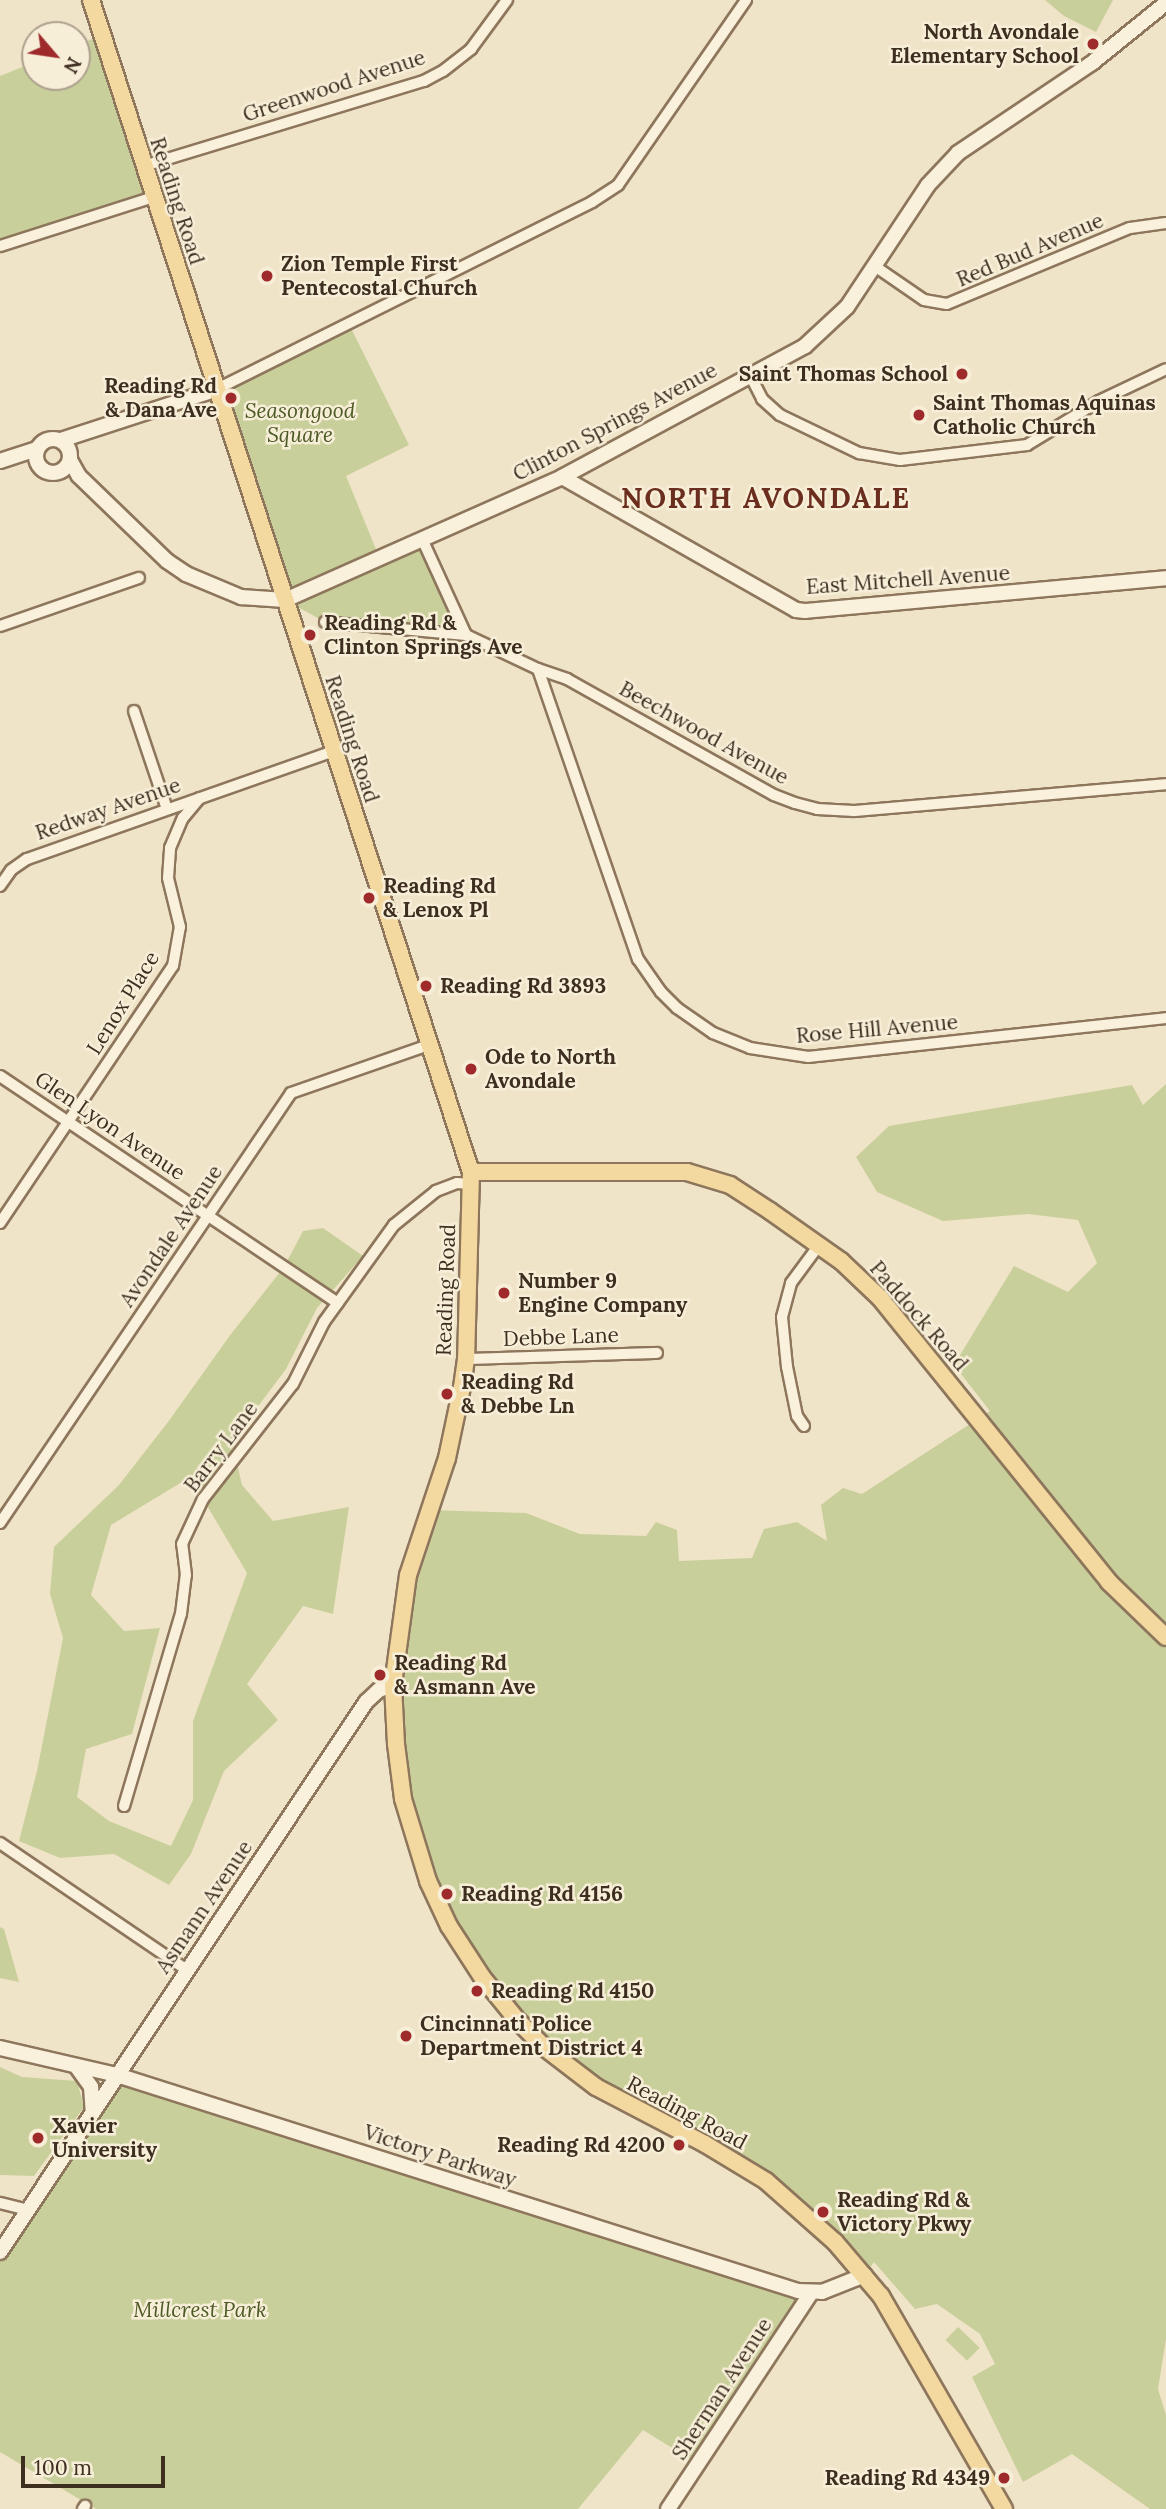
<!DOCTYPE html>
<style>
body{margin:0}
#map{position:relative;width:1166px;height:2509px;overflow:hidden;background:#f0e4c8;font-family:Lora,serif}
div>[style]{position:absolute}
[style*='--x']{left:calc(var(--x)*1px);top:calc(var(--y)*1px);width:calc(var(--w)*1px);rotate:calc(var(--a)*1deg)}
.green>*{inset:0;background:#c9cf9b;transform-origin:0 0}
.roads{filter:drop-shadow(2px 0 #8d765c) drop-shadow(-2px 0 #8d765c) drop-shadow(0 2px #8d765c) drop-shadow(0 -2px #8d765c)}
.street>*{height:10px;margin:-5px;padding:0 5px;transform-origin:5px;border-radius:5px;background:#faf1dc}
.secondary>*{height:14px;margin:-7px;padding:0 7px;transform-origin:7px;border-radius:7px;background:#faf1dc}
.secondary>.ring{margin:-7px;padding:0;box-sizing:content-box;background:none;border:14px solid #faf1dc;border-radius:50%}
.primary>*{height:16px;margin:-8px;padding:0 8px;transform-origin:8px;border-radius:8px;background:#f3d9a0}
.dots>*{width:19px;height:19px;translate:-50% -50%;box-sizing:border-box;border:4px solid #f7eed8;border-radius:50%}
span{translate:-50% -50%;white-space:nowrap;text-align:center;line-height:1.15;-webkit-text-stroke:5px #f7eed8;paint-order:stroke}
.poi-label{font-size:21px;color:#3d2e20;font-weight:700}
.right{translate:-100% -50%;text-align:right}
.left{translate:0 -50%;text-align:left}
.street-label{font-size:21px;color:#3d2e20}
.park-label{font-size:21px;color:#4d5a26;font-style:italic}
.district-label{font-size:28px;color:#6b2e1e;font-weight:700;letter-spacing:2px}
.north{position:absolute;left:21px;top:21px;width:70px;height:70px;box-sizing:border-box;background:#f7eed8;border:2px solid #ada18e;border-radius:50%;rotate:119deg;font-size:19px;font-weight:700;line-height:28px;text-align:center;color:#3d2e20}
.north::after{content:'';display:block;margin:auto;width:24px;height:32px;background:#9e2a2b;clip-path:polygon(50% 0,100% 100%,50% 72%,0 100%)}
.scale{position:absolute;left:21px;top:2456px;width:144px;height:32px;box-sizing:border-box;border:4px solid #3d2e20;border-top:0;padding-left:9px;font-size:21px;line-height:24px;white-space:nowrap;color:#3d2e20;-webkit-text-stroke:5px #f7eed8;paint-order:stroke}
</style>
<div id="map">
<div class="green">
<div style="clip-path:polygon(1045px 0,1113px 0,1096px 32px,1064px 16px)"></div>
<div style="clip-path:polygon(102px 35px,154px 197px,0 246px,0 76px,35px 62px,35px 77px,77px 77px,77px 45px)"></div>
<div style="clip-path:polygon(348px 322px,409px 445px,346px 476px,380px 559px,423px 541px,466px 635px,325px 622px,285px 600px,215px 390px)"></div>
<div style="clip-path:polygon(1166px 1084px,1166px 2339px,1158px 2389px,1166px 2415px,1166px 2509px,1150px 2509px,1072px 2454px,1023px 2482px,972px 2377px,995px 2364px,980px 2334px,937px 2304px,915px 2309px,874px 2262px,865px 2275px,804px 2211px,569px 2069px,465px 1952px,420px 1858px,393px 1685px,428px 1510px,526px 1513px,580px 1534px,646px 1536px,656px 1522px,677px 1530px,679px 1561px,752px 1558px,764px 1529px,797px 1522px,827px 1541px,821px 1505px,843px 1488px,862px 1494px,990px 1411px,954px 1365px,1014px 1266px,1068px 1292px,1097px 1263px,1078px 1220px,1028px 1214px,943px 1221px,877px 1192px,856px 1157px,889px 1126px,1132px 1085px,1143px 1105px)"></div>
<div style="clip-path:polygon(evenodd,323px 1228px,363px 1256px,317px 1308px,286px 1369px,232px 1441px,242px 1485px,273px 1521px,349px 1507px,333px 1614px,303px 1606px,247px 1684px,278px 1720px,224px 1771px,191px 1854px,169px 1885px,114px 1854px,60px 1858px,19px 1841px,37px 1771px,63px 1638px,50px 1594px,54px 1547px,119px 1485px,168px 1422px,231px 1334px,284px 1267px,303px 1231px,323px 1228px,182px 1482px,203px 1499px,247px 1573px,193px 1721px,193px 1800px,171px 1846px,109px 1821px,77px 1797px,86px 1749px,132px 1734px,160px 1628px,124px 1631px,91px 1595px,111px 1525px,182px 1482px)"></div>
<div style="clip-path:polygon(0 1927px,4px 1929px,19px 1982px,0 1978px)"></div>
<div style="clip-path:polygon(0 2067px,22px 2077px,77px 2081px,84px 2107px,34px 2176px,0 2175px)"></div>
<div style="clip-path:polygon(117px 2075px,811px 2293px,698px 2464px,643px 2430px,578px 2509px,96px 2509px,0 2452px,0 2252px)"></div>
<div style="left:958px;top:2327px;width:30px;height:18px;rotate:44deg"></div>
</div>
<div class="roads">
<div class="street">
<div style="--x:144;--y:166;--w:293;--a:-16.9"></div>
<div style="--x:424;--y:81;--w:21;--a:-28"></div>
<div style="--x:443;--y:71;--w:36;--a:-38"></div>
<div style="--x:471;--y:49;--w:61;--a:-53.7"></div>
<div style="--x:0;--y:246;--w:162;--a:-17.7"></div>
<div style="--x:876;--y:267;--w:58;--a:34.5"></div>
<div style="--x:924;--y:300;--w:23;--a:10"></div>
<div style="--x:947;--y:304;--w:198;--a:-22.6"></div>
<div style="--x:1130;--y:228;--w:36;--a:-8"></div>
<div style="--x:750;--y:375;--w:27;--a:63"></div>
<div style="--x:762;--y:399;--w:24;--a:42"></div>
<div style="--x:780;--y:415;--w:88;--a:25.7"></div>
<div style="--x:859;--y:453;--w:42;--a:9.7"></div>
<div style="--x:900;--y:460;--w:128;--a:-6.7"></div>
<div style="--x:1027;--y:445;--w:84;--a:-31.4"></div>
<div style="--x:1099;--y:401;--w:74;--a:-25.5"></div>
<div style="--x:215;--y:390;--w:421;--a:-26.5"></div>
<div style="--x:592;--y:202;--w:31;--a:-33"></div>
<div style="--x:618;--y:185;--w:225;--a:-55.3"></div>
<div style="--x:423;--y:541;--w:103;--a:65.4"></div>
<div style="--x:466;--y:635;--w:80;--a:25.3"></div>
<div style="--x:538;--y:669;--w:31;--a:19"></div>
<div style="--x:567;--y:679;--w:237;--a:29.3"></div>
<div style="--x:774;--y:795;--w:22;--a:21"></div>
<div style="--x:795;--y:803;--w:23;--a:15"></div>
<div style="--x:817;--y:809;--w:37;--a:3"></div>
<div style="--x:854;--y:811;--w:313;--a:-4.9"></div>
<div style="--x:325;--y:622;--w:142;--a:5.3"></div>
<div style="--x:0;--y:626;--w:147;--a:-19.1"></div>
<div style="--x:538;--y:669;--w:307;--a:71"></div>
<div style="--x:638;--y:959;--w:40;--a:55.1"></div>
<div style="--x:661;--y:992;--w:23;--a:45"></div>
<div style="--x:677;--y:1008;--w:44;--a:34.8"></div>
<div style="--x:713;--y:1033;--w:40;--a:22"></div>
<div style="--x:750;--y:1048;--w:59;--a:8.8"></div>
<div style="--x:808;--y:1057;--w:360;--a:-6.2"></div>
<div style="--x:134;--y:711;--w:103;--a:71.4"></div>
<div style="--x:0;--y:886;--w:19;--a:-55"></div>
<div style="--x:11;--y:870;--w:19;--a:-35"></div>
<div style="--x:27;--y:859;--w:324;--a:-19.4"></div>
<div style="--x:0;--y:1076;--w:407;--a:33.9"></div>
<div style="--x:0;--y:1223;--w:310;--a:-56.1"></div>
<div style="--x:173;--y:966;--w:40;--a:-80"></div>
<div style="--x:180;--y:927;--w:50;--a:-103.8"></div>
<div style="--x:168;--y:878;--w:30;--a:-86"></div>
<div style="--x:170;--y:848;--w:33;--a:-67"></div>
<div style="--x:183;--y:818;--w:26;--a:-50"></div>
<div style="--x:466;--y:1359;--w:191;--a:-1.8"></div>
<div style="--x:804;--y:1426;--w:12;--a:-125"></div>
<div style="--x:797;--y:1416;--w:50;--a:-101.5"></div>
<div style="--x:787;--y:1367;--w:50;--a:-95.7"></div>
<div style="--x:782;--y:1317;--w:35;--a:-75"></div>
<div style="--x:791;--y:1283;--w:47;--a:-53.6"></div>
<div style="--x:0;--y:1523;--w:519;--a:-55.91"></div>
<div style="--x:291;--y:1093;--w:146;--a:-19.2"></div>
<div style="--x:124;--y:1806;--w:200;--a:-73.5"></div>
<div style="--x:181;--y:1614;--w:39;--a:-83"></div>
<div style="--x:186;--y:1575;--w:31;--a:-97"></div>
<div style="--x:182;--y:1544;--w:50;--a:-65"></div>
<div style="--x:203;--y:1499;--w:146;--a:-52"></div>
<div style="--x:293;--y:1384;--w:69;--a:-63.4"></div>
<div style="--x:324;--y:1322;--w:120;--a:-54.2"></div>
<div style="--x:394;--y:1225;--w:54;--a:-39"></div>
<div style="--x:436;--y:1191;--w:22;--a:-21"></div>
<div style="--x:457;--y:1183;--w:13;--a:4"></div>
<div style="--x:0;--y:1843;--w:226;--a:34.2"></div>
<div style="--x:0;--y:2203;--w:30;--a:14"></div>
<div style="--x:83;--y:2509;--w:4;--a:-56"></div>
</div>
<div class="secondary">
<div class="ring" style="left:36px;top:439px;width:20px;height:20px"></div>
<div style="--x:61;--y:440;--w:162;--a:-18"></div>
<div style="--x:70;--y:460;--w:18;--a:61"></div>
<div style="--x:79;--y:476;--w:122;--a:44"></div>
<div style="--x:167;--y:561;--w:23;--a:34"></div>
<div style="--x:186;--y:574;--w:60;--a:22.7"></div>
<div style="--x:241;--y:597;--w:44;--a:3.9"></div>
<div style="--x:285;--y:600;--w:303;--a:-23.9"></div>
<div style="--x:562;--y:477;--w:276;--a:-28.3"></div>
<div style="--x:805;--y:346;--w:57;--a:-42.9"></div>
<div style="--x:847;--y:307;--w:146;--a:-56.4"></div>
<div style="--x:928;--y:185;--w:44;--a:-46.8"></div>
<div style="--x:958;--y:153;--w:161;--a:-33.9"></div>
<div style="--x:1092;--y:63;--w:95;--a:-39"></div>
<div style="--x:0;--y:461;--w:39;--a:-18"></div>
<div style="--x:562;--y:477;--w:269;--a:29.6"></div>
<div style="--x:796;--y:610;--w:9;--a:6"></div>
<div style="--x:805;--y:611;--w:363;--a:-5.2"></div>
<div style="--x:0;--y:2048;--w:120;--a:13"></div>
<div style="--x:117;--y:2075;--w:714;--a:17.6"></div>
<div style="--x:798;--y:2291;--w:24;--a:2"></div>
<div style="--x:822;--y:2292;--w:46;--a:-21.6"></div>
<div style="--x:76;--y:2066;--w:26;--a:54"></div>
<div style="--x:91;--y:2087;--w:26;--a:86"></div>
<div style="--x:0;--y:2252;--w:661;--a:-56.36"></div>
<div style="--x:366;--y:1702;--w:18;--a:-43"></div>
<div style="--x:379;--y:1690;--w:15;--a:-20"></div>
<div style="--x:668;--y:2509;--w:259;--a:-56.5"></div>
</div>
<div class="primary">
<div style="--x:91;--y:0;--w:1232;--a:72.04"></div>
<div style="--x:471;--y:1172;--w:187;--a:91.5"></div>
<div style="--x:466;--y:1359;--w:28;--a:98"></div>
<div style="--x:462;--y:1387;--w:73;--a:101.9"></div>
<div style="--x:447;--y:1458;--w:123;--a:108.4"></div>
<div style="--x:408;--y:1575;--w:111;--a:97.8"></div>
<div style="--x:393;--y:1685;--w:59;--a:87.1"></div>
<div style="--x:396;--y:1744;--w:55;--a:82.7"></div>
<div style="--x:403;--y:1799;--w:86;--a:73"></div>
<div style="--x:428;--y:1881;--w:50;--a:65"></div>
<div style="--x:449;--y:1926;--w:61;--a:57.1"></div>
<div style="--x:482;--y:1977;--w:57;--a:50.7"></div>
<div style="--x:518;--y:2021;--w:38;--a:45"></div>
<div style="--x:545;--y:2048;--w:64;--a:37.4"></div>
<div style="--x:596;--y:2087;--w:123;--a:27.6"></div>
<div style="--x:705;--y:2144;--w:71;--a:31.2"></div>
<div style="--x:766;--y:2181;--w:92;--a:41.5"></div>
<div style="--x:835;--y:2242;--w:71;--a:49.6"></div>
<div style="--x:881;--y:2296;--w:246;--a:60"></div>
<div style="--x:471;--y:1172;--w:216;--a:0"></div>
<div style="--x:687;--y:1172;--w:45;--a:16.8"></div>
<div style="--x:730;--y:1185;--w:48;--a:33"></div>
<div style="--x:770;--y:1211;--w:87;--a:35.2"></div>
<div style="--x:841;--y:1261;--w:54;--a:43.5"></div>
<div style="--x:880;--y:1298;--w:365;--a:51.1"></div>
<div style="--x:1109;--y:1582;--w:79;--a:44"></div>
</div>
</div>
<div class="dots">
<div style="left:1093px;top:44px;background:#9e2a2b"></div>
<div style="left:267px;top:276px;background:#9e2a2b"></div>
<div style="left:962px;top:374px;background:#9e2a2b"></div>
<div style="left:231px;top:398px;background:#9e2a2b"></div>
<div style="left:919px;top:415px;background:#9e2a2b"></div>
<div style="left:310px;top:635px;background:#9e2a2b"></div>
<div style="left:369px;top:898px;background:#9e2a2b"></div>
<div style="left:426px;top:986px;background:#9e2a2b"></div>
<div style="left:471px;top:1069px;background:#9e2a2b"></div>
<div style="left:504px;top:1293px;background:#9e2a2b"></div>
<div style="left:447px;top:1394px;background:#9e2a2b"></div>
<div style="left:380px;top:1675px;background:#9e2a2b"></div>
<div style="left:447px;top:1894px;background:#9e2a2b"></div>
<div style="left:477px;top:1991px;background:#9e2a2b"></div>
<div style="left:406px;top:2036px;background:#9e2a2b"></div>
<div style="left:38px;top:2138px;background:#9e2a2b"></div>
<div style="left:679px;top:2145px;background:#9e2a2b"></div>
<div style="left:823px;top:2212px;background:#9e2a2b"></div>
<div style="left:1004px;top:2478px;background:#9e2a2b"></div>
</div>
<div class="poi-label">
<span class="right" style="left:1079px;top:44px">North Avondale<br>Elementary School</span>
<span class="left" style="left:281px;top:276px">Zion Temple First<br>Pentecostal Church</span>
<span class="right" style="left:948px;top:374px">Saint Thomas School</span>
<span class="right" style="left:217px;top:398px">Reading Rd<br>&amp; Dana Ave</span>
<span class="left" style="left:933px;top:415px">Saint Thomas Aquinas<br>Catholic Church</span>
<span class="left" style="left:324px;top:635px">Reading Rd &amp;<br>Clinton Springs Ave</span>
<span class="left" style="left:383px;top:898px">Reading Rd<br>&amp; Lenox Pl</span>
<span class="left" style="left:440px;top:986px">Reading Rd 3893</span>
<span class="left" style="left:485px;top:1069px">Ode to North<br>Avondale</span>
<span class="left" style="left:518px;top:1293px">Number 9<br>Engine Company</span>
<span class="left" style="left:461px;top:1394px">Reading Rd<br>&amp; Debbe Ln</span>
<span class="left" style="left:394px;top:1675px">Reading Rd<br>&amp; Asmann Ave</span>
<span class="left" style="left:461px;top:1894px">Reading Rd 4156</span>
<span class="left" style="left:491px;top:1991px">Reading Rd 4150</span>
<span class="left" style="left:420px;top:2036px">Cincinnati Police<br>Department District 4</span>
<span class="left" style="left:52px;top:2138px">Xavier<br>University</span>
<span class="right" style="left:665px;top:2145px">Reading Rd 4200</span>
<span class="left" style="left:837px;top:2212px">Reading Rd &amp;<br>Victory Pkwy</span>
<span class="right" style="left:990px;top:2478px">Reading Rd 4349</span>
</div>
<div class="street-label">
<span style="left:334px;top:86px;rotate:-18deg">Greenwood Avenue</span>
<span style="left:177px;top:201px;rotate:72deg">Reading Road</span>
<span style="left:1030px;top:250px;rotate:-23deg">Red Bud Avenue</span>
<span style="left:615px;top:422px;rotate:-28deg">Clinton Springs Avenue</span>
<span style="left:908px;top:580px;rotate:-4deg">East Mitchell Avenue</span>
<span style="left:704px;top:733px;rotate:29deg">Beechwood Avenue</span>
<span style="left:352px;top:739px;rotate:72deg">Reading Road</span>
<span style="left:108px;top:809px;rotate:-19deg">Redway Avenue</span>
<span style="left:123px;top:1003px;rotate:-58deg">Lenox Place</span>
<span style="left:877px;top:1029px;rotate:-5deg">Rose Hill Avenue</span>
<span style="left:110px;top:1126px;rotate:34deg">Glen Lyon Avenue</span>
<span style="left:171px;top:1236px;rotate:-56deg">Avondale Avenue</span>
<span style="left:446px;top:1290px;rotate:-88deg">Reading Road</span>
<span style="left:919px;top:1316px;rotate:49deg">Paddock Road</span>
<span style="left:561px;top:1337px;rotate:-2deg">Debbe Lane</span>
<span style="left:221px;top:1447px;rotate:-53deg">Barry Lane</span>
<span style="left:204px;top:1907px;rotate:-56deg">Asmann Avenue</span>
<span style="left:687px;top:2113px;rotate:28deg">Reading Road</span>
<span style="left:440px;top:2156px;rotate:18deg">Victory Parkway</span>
<span style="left:722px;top:2389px;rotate:-57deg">Sherman Avenue</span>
</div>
<div class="park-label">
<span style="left:300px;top:423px">Seasongood<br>Square</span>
<span style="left:200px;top:2310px">Millcrest Park</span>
</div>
<div class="district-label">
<span style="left:766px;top:498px">NORTH AVONDALE</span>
</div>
<div class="north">N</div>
<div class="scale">100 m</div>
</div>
